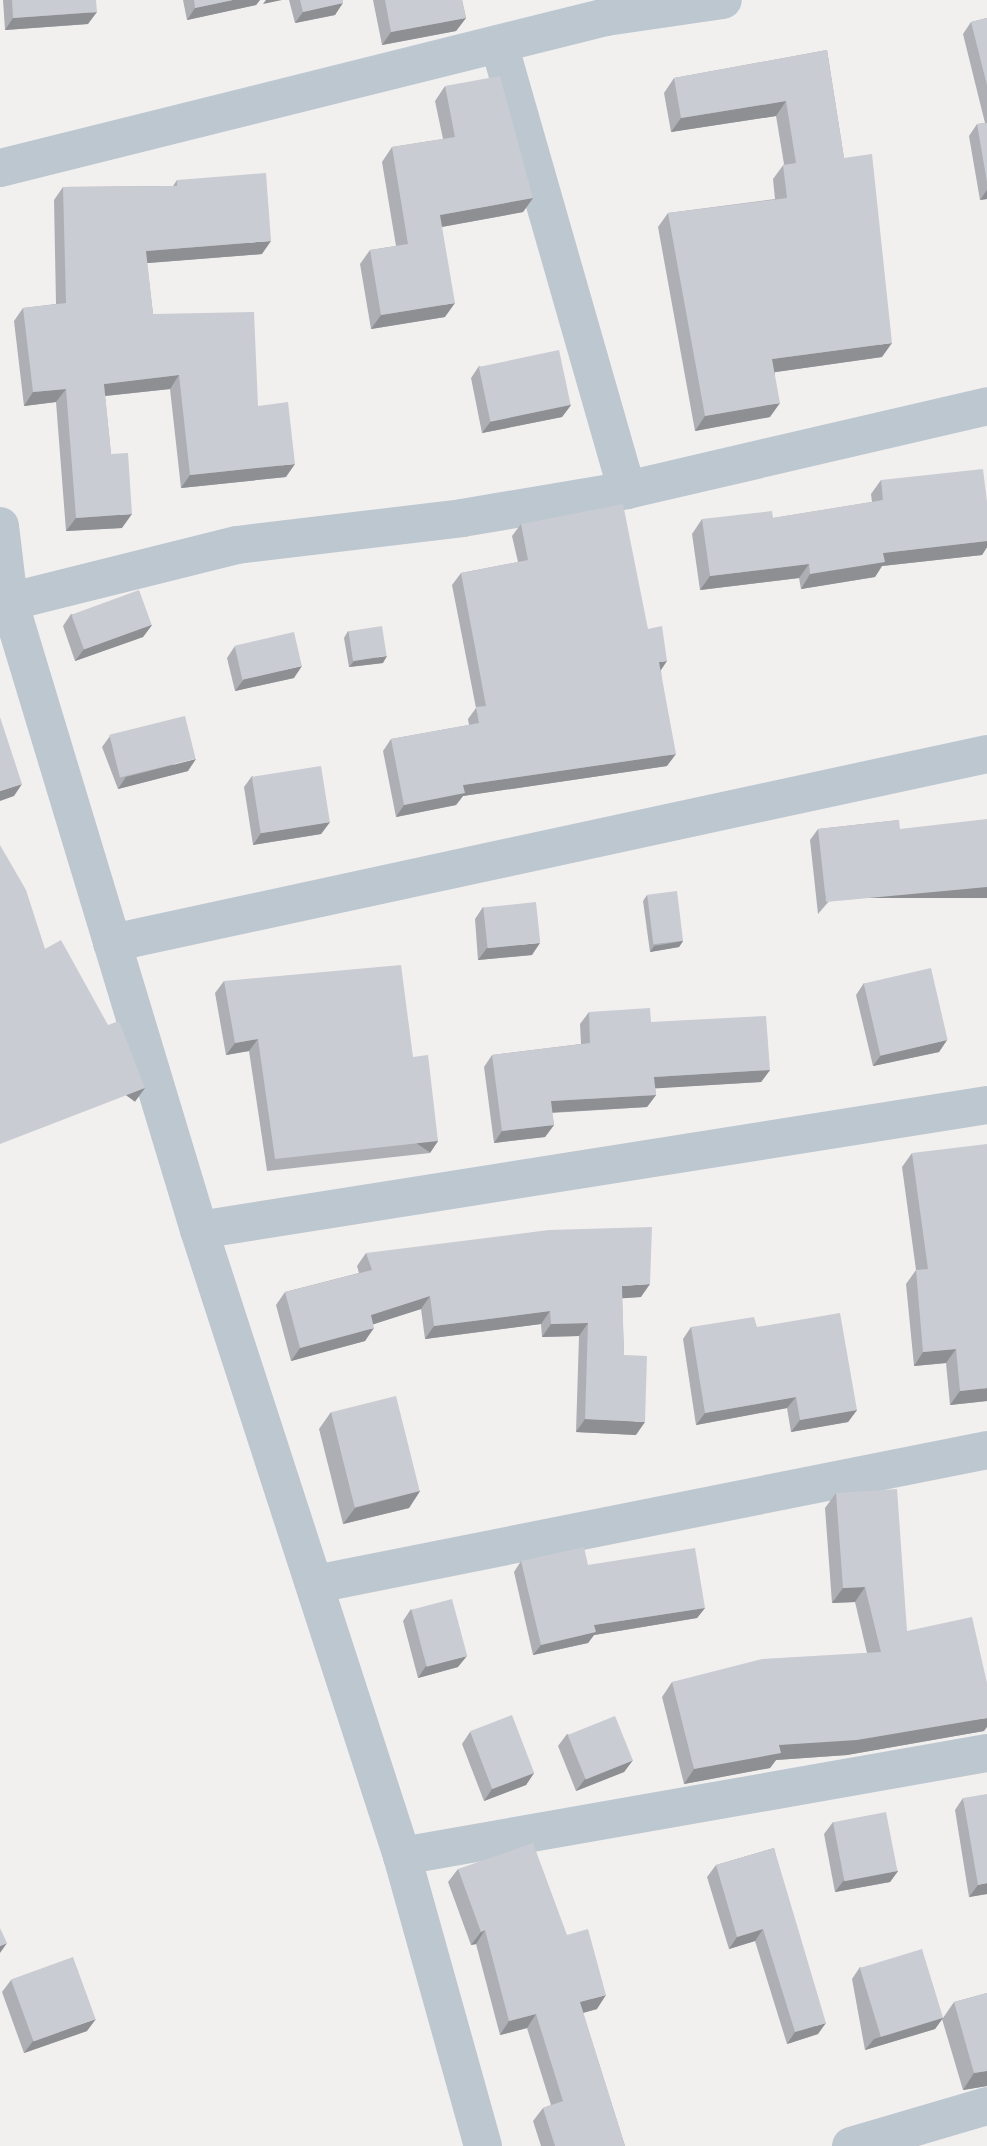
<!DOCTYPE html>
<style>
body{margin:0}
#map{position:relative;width:987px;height:2146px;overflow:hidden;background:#f2efef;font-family:Manrope,sans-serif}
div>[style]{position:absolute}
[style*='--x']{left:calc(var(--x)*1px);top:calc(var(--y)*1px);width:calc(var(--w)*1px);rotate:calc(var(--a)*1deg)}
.minor>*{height:38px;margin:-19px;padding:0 19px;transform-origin:19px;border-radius:19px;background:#bcc7d0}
.wall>*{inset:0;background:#adafb5}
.shaded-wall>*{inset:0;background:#8d8f93;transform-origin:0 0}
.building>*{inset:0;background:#c9ccd2;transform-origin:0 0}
span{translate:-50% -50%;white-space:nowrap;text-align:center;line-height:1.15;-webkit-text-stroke:6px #fff;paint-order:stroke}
</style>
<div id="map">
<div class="minor">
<div style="--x:499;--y:44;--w:464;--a:74"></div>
<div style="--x:0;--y:168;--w:625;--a:-13.99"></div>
<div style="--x:606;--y:17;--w:118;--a:-8.3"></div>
<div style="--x:0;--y:526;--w:76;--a:83.2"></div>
<div style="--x:9;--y:601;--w:657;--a:73.19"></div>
<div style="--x:199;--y:1230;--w:658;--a:72.03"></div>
<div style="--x:402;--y:1856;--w:301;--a:74.4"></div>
<div style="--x:0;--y:604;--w:244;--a:-14"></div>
<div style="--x:237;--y:545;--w:227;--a:-6.8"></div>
<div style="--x:462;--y:518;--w:167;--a:-9.6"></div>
<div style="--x:627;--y:490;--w:370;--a:-13.1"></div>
<div style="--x:112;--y:943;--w:895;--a:-12.19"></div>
<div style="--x:199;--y:1230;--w:798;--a:-9.01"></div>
<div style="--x:316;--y:1584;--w:684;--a:-11.29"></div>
<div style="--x:402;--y:1856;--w:594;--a:-9.99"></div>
<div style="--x:851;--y:2146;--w:142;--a:-16.4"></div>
</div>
<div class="wall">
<div style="clip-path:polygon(3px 0,96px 0,88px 24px,5px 30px)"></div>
<div style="clip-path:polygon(183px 0,260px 0,256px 5px,187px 20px)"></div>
<div style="clip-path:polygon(289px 0,343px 0,335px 15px,295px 23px)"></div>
<div style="clip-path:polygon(373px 0,462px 0,466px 18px,456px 31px,382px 45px)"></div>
<div style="clip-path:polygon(987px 18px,987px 199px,980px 200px,969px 136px,977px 124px,985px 123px,963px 34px,971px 22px)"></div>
<div style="clip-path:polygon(827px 50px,844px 158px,882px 357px,775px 372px,770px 417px,695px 431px,658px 227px,668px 213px,775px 199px,773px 179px,784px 164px,776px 116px,671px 132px,664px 93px,674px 78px)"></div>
<div style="clip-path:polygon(445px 86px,533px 198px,523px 212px,442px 227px,445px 317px,371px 329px,360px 264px,370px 250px,396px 246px,382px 162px,392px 147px,443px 139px,435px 101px)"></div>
<div style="clip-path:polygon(177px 180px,262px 254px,147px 263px,153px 314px,258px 406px,286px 477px,181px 488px,170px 389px,105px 396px,111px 454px,122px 528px,66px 531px,56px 402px,24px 406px,14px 321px,23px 308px,56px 304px,54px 200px,63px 187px,173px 186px)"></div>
<div style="clip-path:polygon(479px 366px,571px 405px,562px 417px,482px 433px,471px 378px)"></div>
<div style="clip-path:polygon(881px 480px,987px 502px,987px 547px,982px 555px,882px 566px,875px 577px,801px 589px,799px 578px,700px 590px,692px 534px,702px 519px,773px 518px,872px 502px,871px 494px)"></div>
<div style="clip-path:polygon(521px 524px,648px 629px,661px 670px,667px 766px,463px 796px,456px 805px,396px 817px,383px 751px,391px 739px,469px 725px,468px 719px,476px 708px,452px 585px,461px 573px,518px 562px,512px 536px)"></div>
<div style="clip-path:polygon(71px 614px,152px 625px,143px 637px,75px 661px,63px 626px)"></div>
<div style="clip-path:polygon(348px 631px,383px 663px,349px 667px,344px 638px)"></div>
<div style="clip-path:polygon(235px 646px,294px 678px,235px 691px,227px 658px)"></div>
<div style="clip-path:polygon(110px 736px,188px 771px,118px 789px,102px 747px)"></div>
<div style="clip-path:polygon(252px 776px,330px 822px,321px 834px,253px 845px,244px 787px)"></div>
<div style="clip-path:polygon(899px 820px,818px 914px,810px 840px,818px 829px)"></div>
<div style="clip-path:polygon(647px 895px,683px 941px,679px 947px,650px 952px,643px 901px)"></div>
<div style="clip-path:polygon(483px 907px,532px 955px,478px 960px,475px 919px)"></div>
<div style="clip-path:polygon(224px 981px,413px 1057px,438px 1141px,430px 1153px,267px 1171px,249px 1051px,226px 1055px,215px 993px)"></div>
<div style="clip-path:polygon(864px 983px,947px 1040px,939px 1052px,873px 1066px,856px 995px)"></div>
<div style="clip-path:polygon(589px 1012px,651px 1022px,770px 1070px,761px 1082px,655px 1088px,656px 1095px,647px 1107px,552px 1113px,554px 1125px,545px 1137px,494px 1143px,484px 1067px,492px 1055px,581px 1044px,580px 1024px)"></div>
<div style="clip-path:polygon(912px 1153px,987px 1401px,950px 1405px,946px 1363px,914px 1366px,906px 1284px,916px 1270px,902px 1167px)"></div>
<div style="clip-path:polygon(366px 1253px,641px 1297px,622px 1298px,624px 1355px,636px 1435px,576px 1432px,579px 1336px,542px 1337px,541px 1324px,425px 1339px,421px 1309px,373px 1324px,365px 1341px,291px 1361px,276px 1305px,285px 1292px,359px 1273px,357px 1266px)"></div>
<div style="clip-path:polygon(691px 1327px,757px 1327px,857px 1410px,848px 1422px,791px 1432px,787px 1408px,696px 1425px,683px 1339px)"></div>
<div style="clip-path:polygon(331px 1412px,420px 1491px,409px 1508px,343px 1524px,319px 1429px)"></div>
<div style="clip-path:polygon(836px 1493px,907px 1631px,984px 1731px,847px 1755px,776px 1760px,770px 1768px,684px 1784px,662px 1697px,672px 1682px,867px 1653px,855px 1602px,832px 1603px,825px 1508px)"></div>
<div style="clip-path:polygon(521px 1561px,588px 1565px,705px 1608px,697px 1618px,594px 1635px,588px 1643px,533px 1655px,514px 1572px)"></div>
<div style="clip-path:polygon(411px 1609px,458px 1667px,418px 1678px,403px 1621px)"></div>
<div style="clip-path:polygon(470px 1732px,534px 1773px,526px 1785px,484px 1801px,462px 1744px)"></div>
<div style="clip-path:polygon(567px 1734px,633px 1760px,624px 1772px,576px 1791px,558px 1746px)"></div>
<div style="clip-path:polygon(963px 1798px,987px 1894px,969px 1897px,955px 1810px)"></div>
<div style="clip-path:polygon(833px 1822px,898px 1871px,890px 1882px,835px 1892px,824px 1834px)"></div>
<div style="clip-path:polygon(774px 1848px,818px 2034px,787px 2044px,755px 1941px,729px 1949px,707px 1877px,716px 1865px)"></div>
<div style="clip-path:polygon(458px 1869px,567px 1935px,597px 2009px,583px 2013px,625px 2146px,541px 2146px,533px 2121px,543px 2108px,551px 2105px,527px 2028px,500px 2035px,476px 1944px,471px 1945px,448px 1882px)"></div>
<div style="clip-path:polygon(860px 1967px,943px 2018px,954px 2002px,987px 1993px,987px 2086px,963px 2090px,942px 2019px,935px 2029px,865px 2050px,852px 1979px)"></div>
<div style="clip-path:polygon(11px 1980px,87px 2031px,24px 2053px,2px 1992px)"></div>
</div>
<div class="shaded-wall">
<div style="clip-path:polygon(233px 0,260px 0,256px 5px,187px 20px,195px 8px)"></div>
<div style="clip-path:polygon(266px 0,282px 0,263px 4px)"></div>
<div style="clip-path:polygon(343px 3px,335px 15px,295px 23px,303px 12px)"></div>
<div style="clip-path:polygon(97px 12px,88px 24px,5px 30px,13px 18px)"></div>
<div style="clip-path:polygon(466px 18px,456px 31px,382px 45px,391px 32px)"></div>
<div style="clip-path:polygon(786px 101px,776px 116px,671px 132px,681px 118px)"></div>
<div style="clip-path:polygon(987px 190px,987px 199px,980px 200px)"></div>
<div style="clip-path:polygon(533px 198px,523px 212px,430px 229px,440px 215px)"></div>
<div style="clip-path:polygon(271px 241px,262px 254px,136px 264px,146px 251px)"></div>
<div style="clip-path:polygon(455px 303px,445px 317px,371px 329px,381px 315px)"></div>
<div style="clip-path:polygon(892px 343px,882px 357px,762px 374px,772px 359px)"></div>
<div style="clip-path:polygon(179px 375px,170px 389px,95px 397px,104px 384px)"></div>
<div style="clip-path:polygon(66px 389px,56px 402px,24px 406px,33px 392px)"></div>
<div style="clip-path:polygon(780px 403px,770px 417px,695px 431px,705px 416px)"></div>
<div style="clip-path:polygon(571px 405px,562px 417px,482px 433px,491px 421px)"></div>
<div style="clip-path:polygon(295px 464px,286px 477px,181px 488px,190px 475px)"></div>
<div style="clip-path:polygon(132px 514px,122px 528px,66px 531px,76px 518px)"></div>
<div style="clip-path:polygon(987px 541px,987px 547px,982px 555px,882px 566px,875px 577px,801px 589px,810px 574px,883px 553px)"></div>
<div style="clip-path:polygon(809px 564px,799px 578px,700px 590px,710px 576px)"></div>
<div style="clip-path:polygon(152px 625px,143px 637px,75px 661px,84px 649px)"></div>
<div style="clip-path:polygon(387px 656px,383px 663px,349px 667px,354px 661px)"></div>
<div style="clip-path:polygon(667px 661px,659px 673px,659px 662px)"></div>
<div style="clip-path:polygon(302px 666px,294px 678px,235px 691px,244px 679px)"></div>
<div style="clip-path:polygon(676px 754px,667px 766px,463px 796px,456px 805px,396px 817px,404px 805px,463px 785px)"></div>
<div style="clip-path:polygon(196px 759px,188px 771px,118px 789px,126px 777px)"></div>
<div style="clip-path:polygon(22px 784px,14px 796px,0 801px,0 791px)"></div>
<div style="clip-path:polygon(330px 822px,321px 834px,253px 845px,261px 833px)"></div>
<div style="left:987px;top:887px;width:11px;height:162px;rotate:90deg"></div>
<div style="clip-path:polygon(683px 941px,679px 947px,650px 952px,654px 946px)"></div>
<div style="clip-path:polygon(540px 943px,532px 955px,478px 960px,487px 948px)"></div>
<div style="clip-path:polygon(258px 1039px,249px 1051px,226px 1055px,235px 1043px)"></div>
<div style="clip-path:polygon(947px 1040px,939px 1052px,873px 1066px,881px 1055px)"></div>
<div style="clip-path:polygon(770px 1070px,761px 1082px,646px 1089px,654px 1077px)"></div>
<div style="left:145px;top:1088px;width:17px;height:155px;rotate:126deg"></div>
<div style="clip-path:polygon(656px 1095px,647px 1107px,542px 1113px,551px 1101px)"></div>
<div style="clip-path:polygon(554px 1125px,545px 1137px,494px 1143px,502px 1131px)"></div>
<div style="left:438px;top:1141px;width:14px;height:164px;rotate:124deg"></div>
<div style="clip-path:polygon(650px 1284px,641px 1297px,613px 1299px,622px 1286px)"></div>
<div style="clip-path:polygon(430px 1296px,421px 1309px,362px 1328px,371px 1315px)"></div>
<div style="clip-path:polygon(550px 1311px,541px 1324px,425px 1339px,434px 1326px)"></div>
<div style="clip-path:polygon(588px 1323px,579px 1336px,542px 1337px,551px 1324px)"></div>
<div style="clip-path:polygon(374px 1328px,365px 1341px,291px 1361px,300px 1348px)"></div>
<div style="clip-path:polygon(956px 1349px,946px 1363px,914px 1366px,923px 1352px)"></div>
<div style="clip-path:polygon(987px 1388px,987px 1401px,950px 1405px,960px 1391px)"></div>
<div style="clip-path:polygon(796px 1397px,787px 1408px,696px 1425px,705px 1413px)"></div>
<div style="clip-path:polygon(857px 1410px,848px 1422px,791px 1432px,800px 1420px)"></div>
<div style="clip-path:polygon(585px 1419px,645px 1422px,636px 1435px,576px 1432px)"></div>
<div style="clip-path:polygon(420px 1491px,409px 1508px,343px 1524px,355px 1508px)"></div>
<div style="clip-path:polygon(865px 1587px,855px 1602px,832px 1603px,843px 1588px)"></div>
<div style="clip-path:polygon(705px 1608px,697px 1618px,594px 1635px,588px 1643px,533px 1655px,541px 1645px,594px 1625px)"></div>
<div style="clip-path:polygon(467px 1656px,458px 1667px,418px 1678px,426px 1666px)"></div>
<div style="clip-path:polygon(987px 1718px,987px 1727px,984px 1731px,847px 1755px,776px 1760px,770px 1768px,684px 1784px,694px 1769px,779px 1745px)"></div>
<div style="clip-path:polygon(633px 1760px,624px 1772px,576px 1791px,585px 1779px)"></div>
<div style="clip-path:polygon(534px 1773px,526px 1785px,484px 1801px,492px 1789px)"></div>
<div style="clip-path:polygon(898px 1871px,890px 1882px,835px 1892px,844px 1880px)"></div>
<div style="clip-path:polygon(987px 1883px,987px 1894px,969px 1897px,978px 1885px)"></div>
<div style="clip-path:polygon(763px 1929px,755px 1941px,729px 1949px,737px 1937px)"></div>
<div style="clip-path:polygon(485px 1930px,476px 1944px,471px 1945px,481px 1932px)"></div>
<div style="clip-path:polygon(7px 1943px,0 1953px,0 1946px)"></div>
<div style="clip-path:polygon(606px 1995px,597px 2009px,571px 2016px,580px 2002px)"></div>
<div style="clip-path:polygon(536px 2014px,527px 2028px,500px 2035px,509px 2021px)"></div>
<div style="clip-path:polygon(943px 2018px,935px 2029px,865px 2050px,874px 2039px)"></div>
<div style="clip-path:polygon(96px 2019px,87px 2031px,24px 2053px,33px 2041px)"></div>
<div style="clip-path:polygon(826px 2023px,818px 2034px,787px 2044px,795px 2032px)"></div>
<div style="clip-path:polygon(987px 2071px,987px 2086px,963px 2090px,974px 2073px)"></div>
</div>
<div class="building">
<div style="clip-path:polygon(12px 0,96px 0,97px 12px,13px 18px)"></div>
<div style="clip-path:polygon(194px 0,233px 0,195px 8px)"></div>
<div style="clip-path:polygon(300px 0,343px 0,343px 3px,303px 12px)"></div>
<div style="clip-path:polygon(385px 0,462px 0,466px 18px,391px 32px)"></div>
<div style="clip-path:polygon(987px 18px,987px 85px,971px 22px)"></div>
<div style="clip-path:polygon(827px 50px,844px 158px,872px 154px,892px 343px,772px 359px,780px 403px,705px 416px,668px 213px,787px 198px,783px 165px,796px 163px,786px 101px,681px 118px,674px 78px)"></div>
<div style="clip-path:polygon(500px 76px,533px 198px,440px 215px,455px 303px,381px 315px,370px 250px,408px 244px,392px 147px,455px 137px,445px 86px)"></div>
<div style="clip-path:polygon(987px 123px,987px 182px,977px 124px)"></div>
<div style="clip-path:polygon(266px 173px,271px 241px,146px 251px,153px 314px,254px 312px,258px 406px,288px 402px,295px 464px,190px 475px,179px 375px,104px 384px,111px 454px,128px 453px,132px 514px,76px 518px,66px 389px,33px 392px,23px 308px,66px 303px,63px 187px,177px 186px,177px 180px)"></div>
<div style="left:559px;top:350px;width:56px;height:82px;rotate:78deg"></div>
<div style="clip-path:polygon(983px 469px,987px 502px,987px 541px,883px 553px,885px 562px,810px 574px,809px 564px,710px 576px,702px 519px,772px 511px,773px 518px,883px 500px,881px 480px)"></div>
<div style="clip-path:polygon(623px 504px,648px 629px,662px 626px,667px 661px,659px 662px,676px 754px,463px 785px,465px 793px,404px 805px,391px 739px,479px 723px,476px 707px,486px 706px,461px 573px,528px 560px,521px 524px)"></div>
<div style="left:139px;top:590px;width:37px;height:72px;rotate:70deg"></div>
<div style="left:382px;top:626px;width:30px;height:34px;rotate:81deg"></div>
<div style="left:294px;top:632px;width:35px;height:61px;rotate:77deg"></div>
<div style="left:185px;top:716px;width:44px;height:78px;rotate:76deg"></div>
<div style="clip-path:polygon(0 717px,22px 784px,0 791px)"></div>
<div style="left:321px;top:766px;width:57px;height:70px;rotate:81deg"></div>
<div style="clip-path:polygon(987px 819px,987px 887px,826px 902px,818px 829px,899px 820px,900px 829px)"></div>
<div style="clip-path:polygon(0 845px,26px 890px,45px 949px,61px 940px,108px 1025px,119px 1021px,145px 1088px,0 1144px)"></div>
<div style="left:677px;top:891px;width:50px;height:30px;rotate:83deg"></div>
<div style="left:536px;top:902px;width:41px;height:53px;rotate:84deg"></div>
<div style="clip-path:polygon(401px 965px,413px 1057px,428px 1055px,438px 1141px,275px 1159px,258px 1039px,235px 1043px,224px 981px)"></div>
<div style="left:931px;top:968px;width:74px;height:69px;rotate:77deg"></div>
<div style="clip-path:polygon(650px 1008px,651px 1022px,766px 1016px,770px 1070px,654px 1077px,656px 1095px,551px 1101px,554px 1125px,502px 1131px,492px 1055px,590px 1043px,589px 1012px)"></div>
<div style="clip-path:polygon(987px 1144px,987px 1388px,960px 1391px,956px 1349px,923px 1352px,916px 1270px,928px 1269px,912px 1153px)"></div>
<div style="clip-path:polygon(652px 1227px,650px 1284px,622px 1286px,624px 1355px,647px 1356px,645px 1422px,585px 1419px,588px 1323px,551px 1324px,550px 1311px,434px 1326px,430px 1296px,371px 1315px,374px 1328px,300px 1348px,285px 1292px,372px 1270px,366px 1253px,549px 1230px)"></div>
<div style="clip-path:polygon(840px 1313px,857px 1410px,800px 1420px,796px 1397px,705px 1413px,691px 1327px,754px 1317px,757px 1327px)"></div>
<div style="left:396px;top:1396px;width:98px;height:67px;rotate:76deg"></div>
<div style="clip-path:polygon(897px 1489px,907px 1631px,972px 1617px,987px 1683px,987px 1718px,857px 1740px,779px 1745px,781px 1753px,694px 1769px,672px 1682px,762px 1659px,881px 1652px,865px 1587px,843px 1588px,836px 1493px)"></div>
<div style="clip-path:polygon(584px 1547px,588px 1565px,695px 1548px,705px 1608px,594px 1625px,596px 1632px,541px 1645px,521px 1561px)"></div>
<div style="left:452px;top:1599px;width:59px;height:42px;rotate:75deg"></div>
<div style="left:512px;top:1715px;width:62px;height:45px;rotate:69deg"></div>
<div style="left:615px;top:1716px;width:48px;height:51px;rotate:68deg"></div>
<div style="clip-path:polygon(987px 1794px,987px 1883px,978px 1885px,963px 1798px)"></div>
<div style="left:886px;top:1812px;width:60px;height:54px;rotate:79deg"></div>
<div style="clip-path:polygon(533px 1843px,567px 1935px,588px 1929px,606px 1995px,580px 2002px,625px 2146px,555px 2146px,543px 2108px,563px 2101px,536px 2014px,509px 2021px,485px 1930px,481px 1932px,458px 1869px)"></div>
<div style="clip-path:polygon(774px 1848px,826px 2023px,795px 2032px,763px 1929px,737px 1937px,716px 1865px)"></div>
<div style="clip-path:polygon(0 1928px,7px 1943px,0 1946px)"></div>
<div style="left:922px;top:1949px;width:72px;height:65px;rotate:73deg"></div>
<div style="left:73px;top:1957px;width:66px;height:66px;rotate:70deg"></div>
<div style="clip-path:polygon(987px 1993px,987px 2071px,974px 2073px,954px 2002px)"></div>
</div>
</div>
